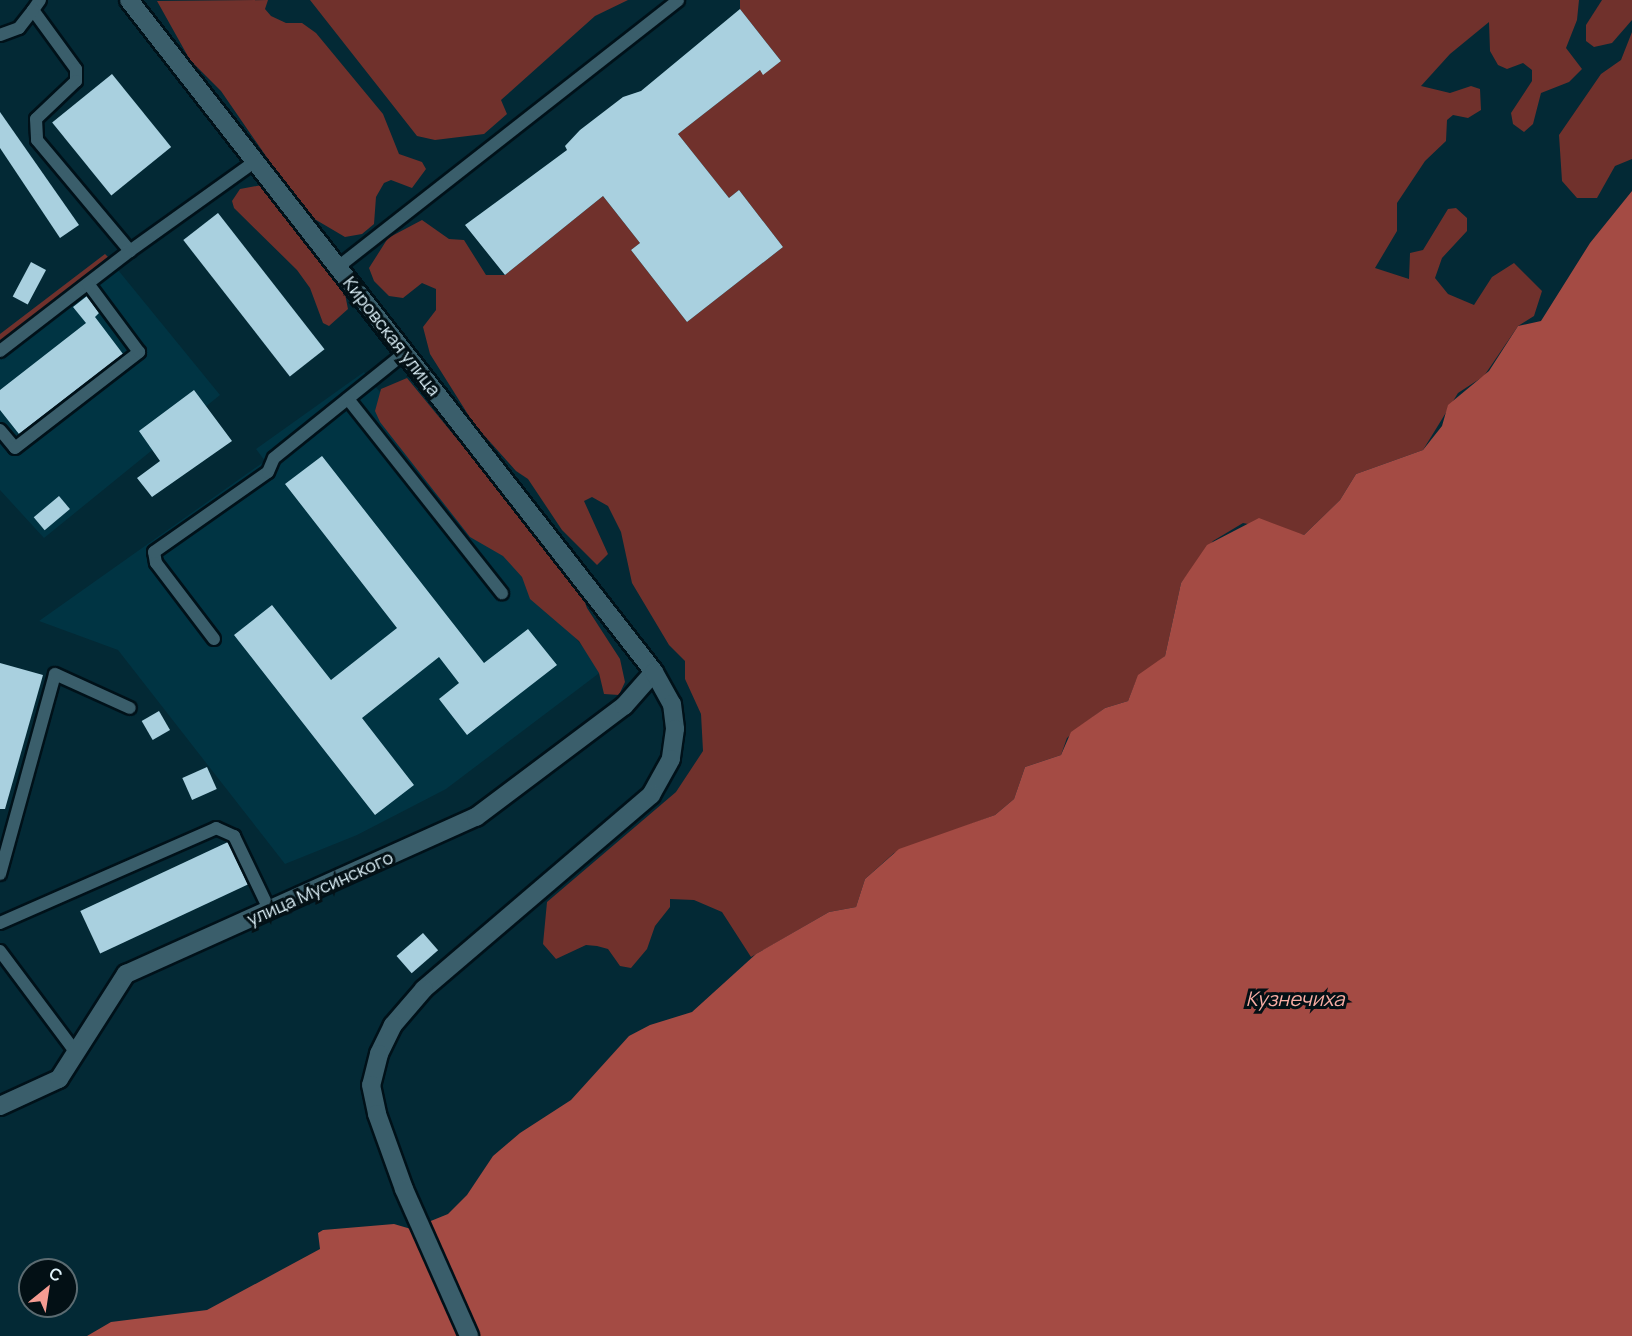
<!DOCTYPE html>
<meta charset="utf-8">
<style>
body{margin:0}
#map{position:relative;width:1632px;height:1336px;overflow:hidden;background:#032935;font-family:Manrope,sans-serif}
div>[style]{position:absolute}
[style*='--x']{left:calc(var(--x)*1px);top:calc(var(--y)*1px);width:calc(var(--w)*1px);rotate:calc(var(--a)*1deg)}
.built>*{inset:0;background:#003443}
.green>*{inset:0;background:#70312c}
.water>*{inset:0;background:#a44b44}
.building>*{inset:0;background:#a9d0df;transform-origin:0 0}
.roads{filter:drop-shadow(2px 0 #001119) drop-shadow(-2px 0 #001119) drop-shadow(0 2px #001119) drop-shadow(0 -2px #001119)}
.lane>*{height:12px;margin:-6px;padding:0 6px;transform-origin:6px;border-radius:6px;background:#3a5e6b}
.street>*{height:18px;margin:-9px;padding:0 9px;transform-origin:9px;border-radius:9px;background:#3a5e6b}
.secondary>*{height:18px;margin:-9px;padding:0 9px;transform-origin:9px;border-radius:9px;background:#3a5e6b}
span{translate:-50% -50%;white-space:nowrap;text-align:center;line-height:1.15;-webkit-text-stroke:6px #031015;paint-order:stroke}
.street-label{font-size:18px;color:#e0f4fc}
.water-label{font-size:20px;color:#f8ada4;font-style:italic}
.north{position:absolute;left:18px;top:1258px;width:60px;height:60px;box-sizing:border-box;background:#031015;border:2px solid #5b6b71;border-radius:50%;rotate:30deg;font-size:16px;font-weight:700;line-height:24px;text-align:center;color:#e0f4fc}
.north::after{content:'';display:block;margin:auto;width:21px;height:27px;background:#f59c92;clip-path:polygon(50% 0,100% 100%,50% 72%,0 100%)}
</style>
<div id="map">
<div class="built">
<div style="clip-path:polygon(105px 254px,220px 395px,44px 538px,0 490px,0 334px)"></div>
<div style="clip-path:polygon(364px 372px,602px 671px,446px 789px,357px 835px,285px 864px,118px 650px,39px 621px,265px 461px,256px 449px)"></div>
</div>
<div class="green">
<div style="clip-path:polygon(268px 0,265px 9px,271px 16px,286px 23px,302px 23px,316px 33px,383px 114px,399px 154px,422px 162px,426px 169px,412px 188px,391px 180px,384px 183px,376px 197px,374px 224px,362px 234px,345px 237px,306px 214px,221px 91px,190px 60px,157px 1px)"></div>
<div style="clip-path:polygon(310px 0,628px 0,595px 16px,501px 100px,507px 114px,484px 134px,435px 140px,417px 136px)"></div>
<div style="clip-path:polygon(740px 0,1579px 0,1577px 20px,1566px 48px,1582px 69px,1569px 82px,1541px 93px,1533px 124px,1524px 132px,1513px 124px,1511px 113px,1532px 81px,1532px 70px,1523px 63px,1507px 69px,1498px 65px,1490px 51px,1489px 22px,1450px 54px,1421px 86px,1450px 93px,1471px 86px,1480px 89px,1481px 110px,1468px 118px,1453px 115px,1447px 120px,1446px 141px,1425px 161px,1397px 203px,1397px 231px,1375px 268px,1409px 279px,1410px 253px,1423px 250px,1448px 209px,1456px 208px,1467px 218px,1467px 231px,1442px 258px,1435px 278px,1448px 294px,1474px 305px,1492px 277px,1514px 263px,1542px 291px,1534px 316px,1518px 326px,1484px 376px,1458px 393px,1423px 450px,1356px 474px,1340px 500px,1304px 535px,1243px 523px,1213px 541px,1181px 583px,1165px 656px,1136px 681px,1128px 701px,1105px 708px,1078px 728px,1067px 738px,1061px 755px,1025px 767px,1014px 799px,995px 815px,894px 853px,865px 879px,856px 907px,829px 912px,751px 957px,722px 912px,694px 900px,670px 899px,670px 907px,655px 926px,647px 949px,631px 968px,620px 966px,608px 949px,597px 946px,586px 945px,556px 959px,543px 944px,547px 902px,676px 792px,703px 751px,701px 714px,685px 679px,685px 661px,669px 645px,632px 583px,621px 532px,608px 506px,592px 497px,584px 501px,608px 554px,597px 565px,562px 530px,528px 479px,516px 471px,474px 424px,430px 354px,423px 327px,436px 310px,436px 289px,422px 283px,403px 298px,389px 296px,374px 281px,369px 268px,388px 238px,422px 220px,449px 239px,464px 240px,486px 275px,505px 275px,603px 196px,640px 243px,631px 250px,687px 322px,783px 247px,739px 190px,729px 198px,678px 134px,760px 70px,763px 74px,781px 61px,740px 9px)"></div>
<div style="clip-path:polygon(1602px 0,1632px 0,1632px 20px,1612px 43px,1594px 47px,1586px 41px,1586px 25px)"></div>
<div style="clip-path:polygon(1632px 32px,1632px 159px,1615px 166px,1597px 198px,1577px 198px,1562px 181px,1559px 135px,1601px 74px,1621px 60px)"></div>
<div style="clip-path:polygon(262px 185px,343px 284px,348px 309px,329px 326px,323px 323px,310px 288px,297px 270px,234px 208px,232px 201px,240px 189px)"></div>
<div style="clip-path:polygon(105px 254px,108px 257px,0 342px,0 334px)"></div>
<div style="clip-path:polygon(407px 378px,580px 589px,587px 608px,620px 659px,625px 682px,619px 695px,604px 694px,599px 673px,579px 641px,530px 599px,522px 577px,503px 556px,470px 537px,380px 422px,375px 411px,381px 389px)"></div>
</div>
<div class="water">
<div style="clip-path:polygon(1632px 191px,1632px 1336px,87px 1336px,111px 1322px,207px 1310px,320px 1249px,318px 1233px,323px 1230px,394px 1224px,411px 1229px,448px 1214px,467px 1195px,493px 1156px,520px 1133px,571px 1100px,629px 1036px,650px 1025px,692px 1012px,756px 954px,829px 912px,856px 907px,865px 879px,899px 849px,995px 815px,1014px 799px,1025px 767px,1061px 755px,1071px 732px,1105px 708px,1128px 701px,1138px 675px,1165px 656px,1181px 583px,1207px 545px,1259px 518px,1304px 535px,1340px 500px,1356px 474px,1423px 450px,1442px 426px,1448px 405px,1489px 371px,1518px 326px,1541px 321px,1590px 243px)"></div>
</div>
<div class="building">
<div style="clip-path:polygon(740px 9px,781px 61px,763px 75px,760px 70px,678px 134px,729px 198px,739px 190px,783px 247px,687px 322px,631px 250px,640px 243px,603px 196px,505px 275px,465px 225px,567px 150px,565px 146px,580px 130px,623px 97px,641px 91px)"></div>
<div style="left:112px;top:74px;width:94px;height:77px;rotate:51deg"></div>
<div style="clip-path:polygon(0 112px,79px 225px,60px 238px,0 148px)"></div>
<div style="left:218px;top:213px;width:173px;height:44px;rotate:52deg"></div>
<div style="left:31px;top:262px;width:17px;height:39px;rotate:28deg"></div>
<div style="clip-path:polygon(87px 296px,99px 313px,95px 317px,123px 354px,19px 434px,0 410px,0 390px,86px 323px,73px 307px)"></div>
<div style="clip-path:polygon(194px 390px,232px 441px,152px 497px,137px 478px,160px 461px,139px 431px)"></div>
<div style="clip-path:polygon(322px 456px,484px 663px,528px 629px,557px 665px,467px 735px,439px 699px,459px 683px,439px 657px,362px 718px,414px 785px,375px 815px,234px 635px,272px 605px,331px 680px,397px 628px,285px 484px)"></div>
<div style="left:59px;top:496px;width:17px;height:33px;rotate:50deg"></div>
<div style="clip-path:polygon(0 663px,43px 675px,5px 809px,0 809px)"></div>
<div style="left:159px;top:711px;width:22px;height:20px;rotate:60deg"></div>
<div style="left:207px;top:767px;width:24px;height:27px;rotate:66deg"></div>
<div style="left:228px;top:842px;width:47px;height:163px;rotate:65deg"></div>
<div style="left:423px;top:933px;width:23px;height:35px;rotate:49deg"></div>
</div>
<div class="roads">
<div class="lane">
<div style="--x:40;--y:0;--w:12;--a:125"></div>
<div style="--x:33;--y:10;--w:73;--a:53.9"></div>
<div style="--x:76;--y:69;--w:12;--a:90"></div>
<div style="--x:76;--y:81;--w:55;--a:136.5"></div>
<div style="--x:36;--y:119;--w:21;--a:87"></div>
<div style="--x:37;--y:140;--w:145;--a:50"></div>
<div style="--x:130;--y:251;--w:156;--a:-35.6"></div>
<div style="--x:0;--y:35;--w:20;--a:-20"></div>
<div style="--x:19;--y:28;--w:23;--a:-52"></div>
<div style="--x:338;--y:267;--w:432;--a:-38.1"></div>
<div style="--x:0;--y:351;--w:164;--a:-37.6"></div>
<div style="--x:348;--y:399;--w:248;--a:51.6"></div>
<div style="--x:0;--y:430;--w:23;--a:50"></div>
<div style="--x:15;--y:448;--w:157;--a:-37.7"></div>
<div style="--x:139;--y:352;--w:84;--a:-126.7"></div>
<div style="--x:214;--y:639;--w:96;--a:-127.3"></div>
<div style="--x:156;--y:563;--w:11;--a:-100"></div>
<div style="--x:154;--y:552;--w:139;--a:-35.1"></div>
<div style="--x:268;--y:472;--w:15;--a:-67"></div>
<div style="--x:274;--y:458;--w:169;--a:-38.8"></div>
<div style="--x:0;--y:874;--w:207;--a:-74.6"></div>
<div style="--x:55;--y:674;--w:82;--a:24.4"></div>
<div style="--x:0;--y:923;--w:236;--a:-23.7"></div>
<div style="--x:216;--y:828;--w:20;--a:24"></div>
<div style="--x:234;--y:836;--w:83;--a:64.4"></div>
<div style="--x:0;--y:951;--w:129;--a:53.2"></div>
</div>
<div class="street">
<div style="--x:0;--y:1106;--w:65;--a:-24.6"></div>
<div style="--x:59;--y:1079;--w:125;--a:-57.5"></div>
<div style="--x:126;--y:974;--w:384;--a:-24.2"></div>
<div style="--x:476;--y:817;--w:185;--a:-36.9"></div>
<div style="--x:624;--y:706;--w:45;--a:-48.6"></div>
</div>
<div class="secondary">
<div style="--x:129;--y:0;--w:853;--a:52"></div>
<div style="--x:654;--y:672;--w:37;--a:61"></div>
<div style="--x:672;--y:704;--w:25;--a:83"></div>
<div style="--x:675;--y:729;--w:30;--a:98"></div>
<div style="--x:671;--y:759;--w:41;--a:119.1"></div>
<div style="--x:651;--y:795;--w:299;--a:139.5"></div>
<div style="--x:424;--y:989;--w:48;--a:130.7"></div>
<div style="--x:393;--y:1025;--w:32;--a:116"></div>
<div style="--x:379;--y:1054;--w:32;--a:104"></div>
<div style="--x:371;--y:1085;--w:30;--a:78"></div>
<div style="--x:377;--y:1114;--w:80;--a:70.2"></div>
<div style="--x:404;--y:1189;--w:161;--a:66.1"></div>
</div>
</div>
<div class="street-label">
<span style="left:392px;top:336px;rotate:52deg">Кировская улица</span>
<span style="left:320px;top:888px;rotate:-24deg">улица Мусинского</span>
</div>
<div class="water-label">
<span style="left:1295px;top:998px">Кузнечиха</span>
</div>
<div class="north">С</div>
</div>
